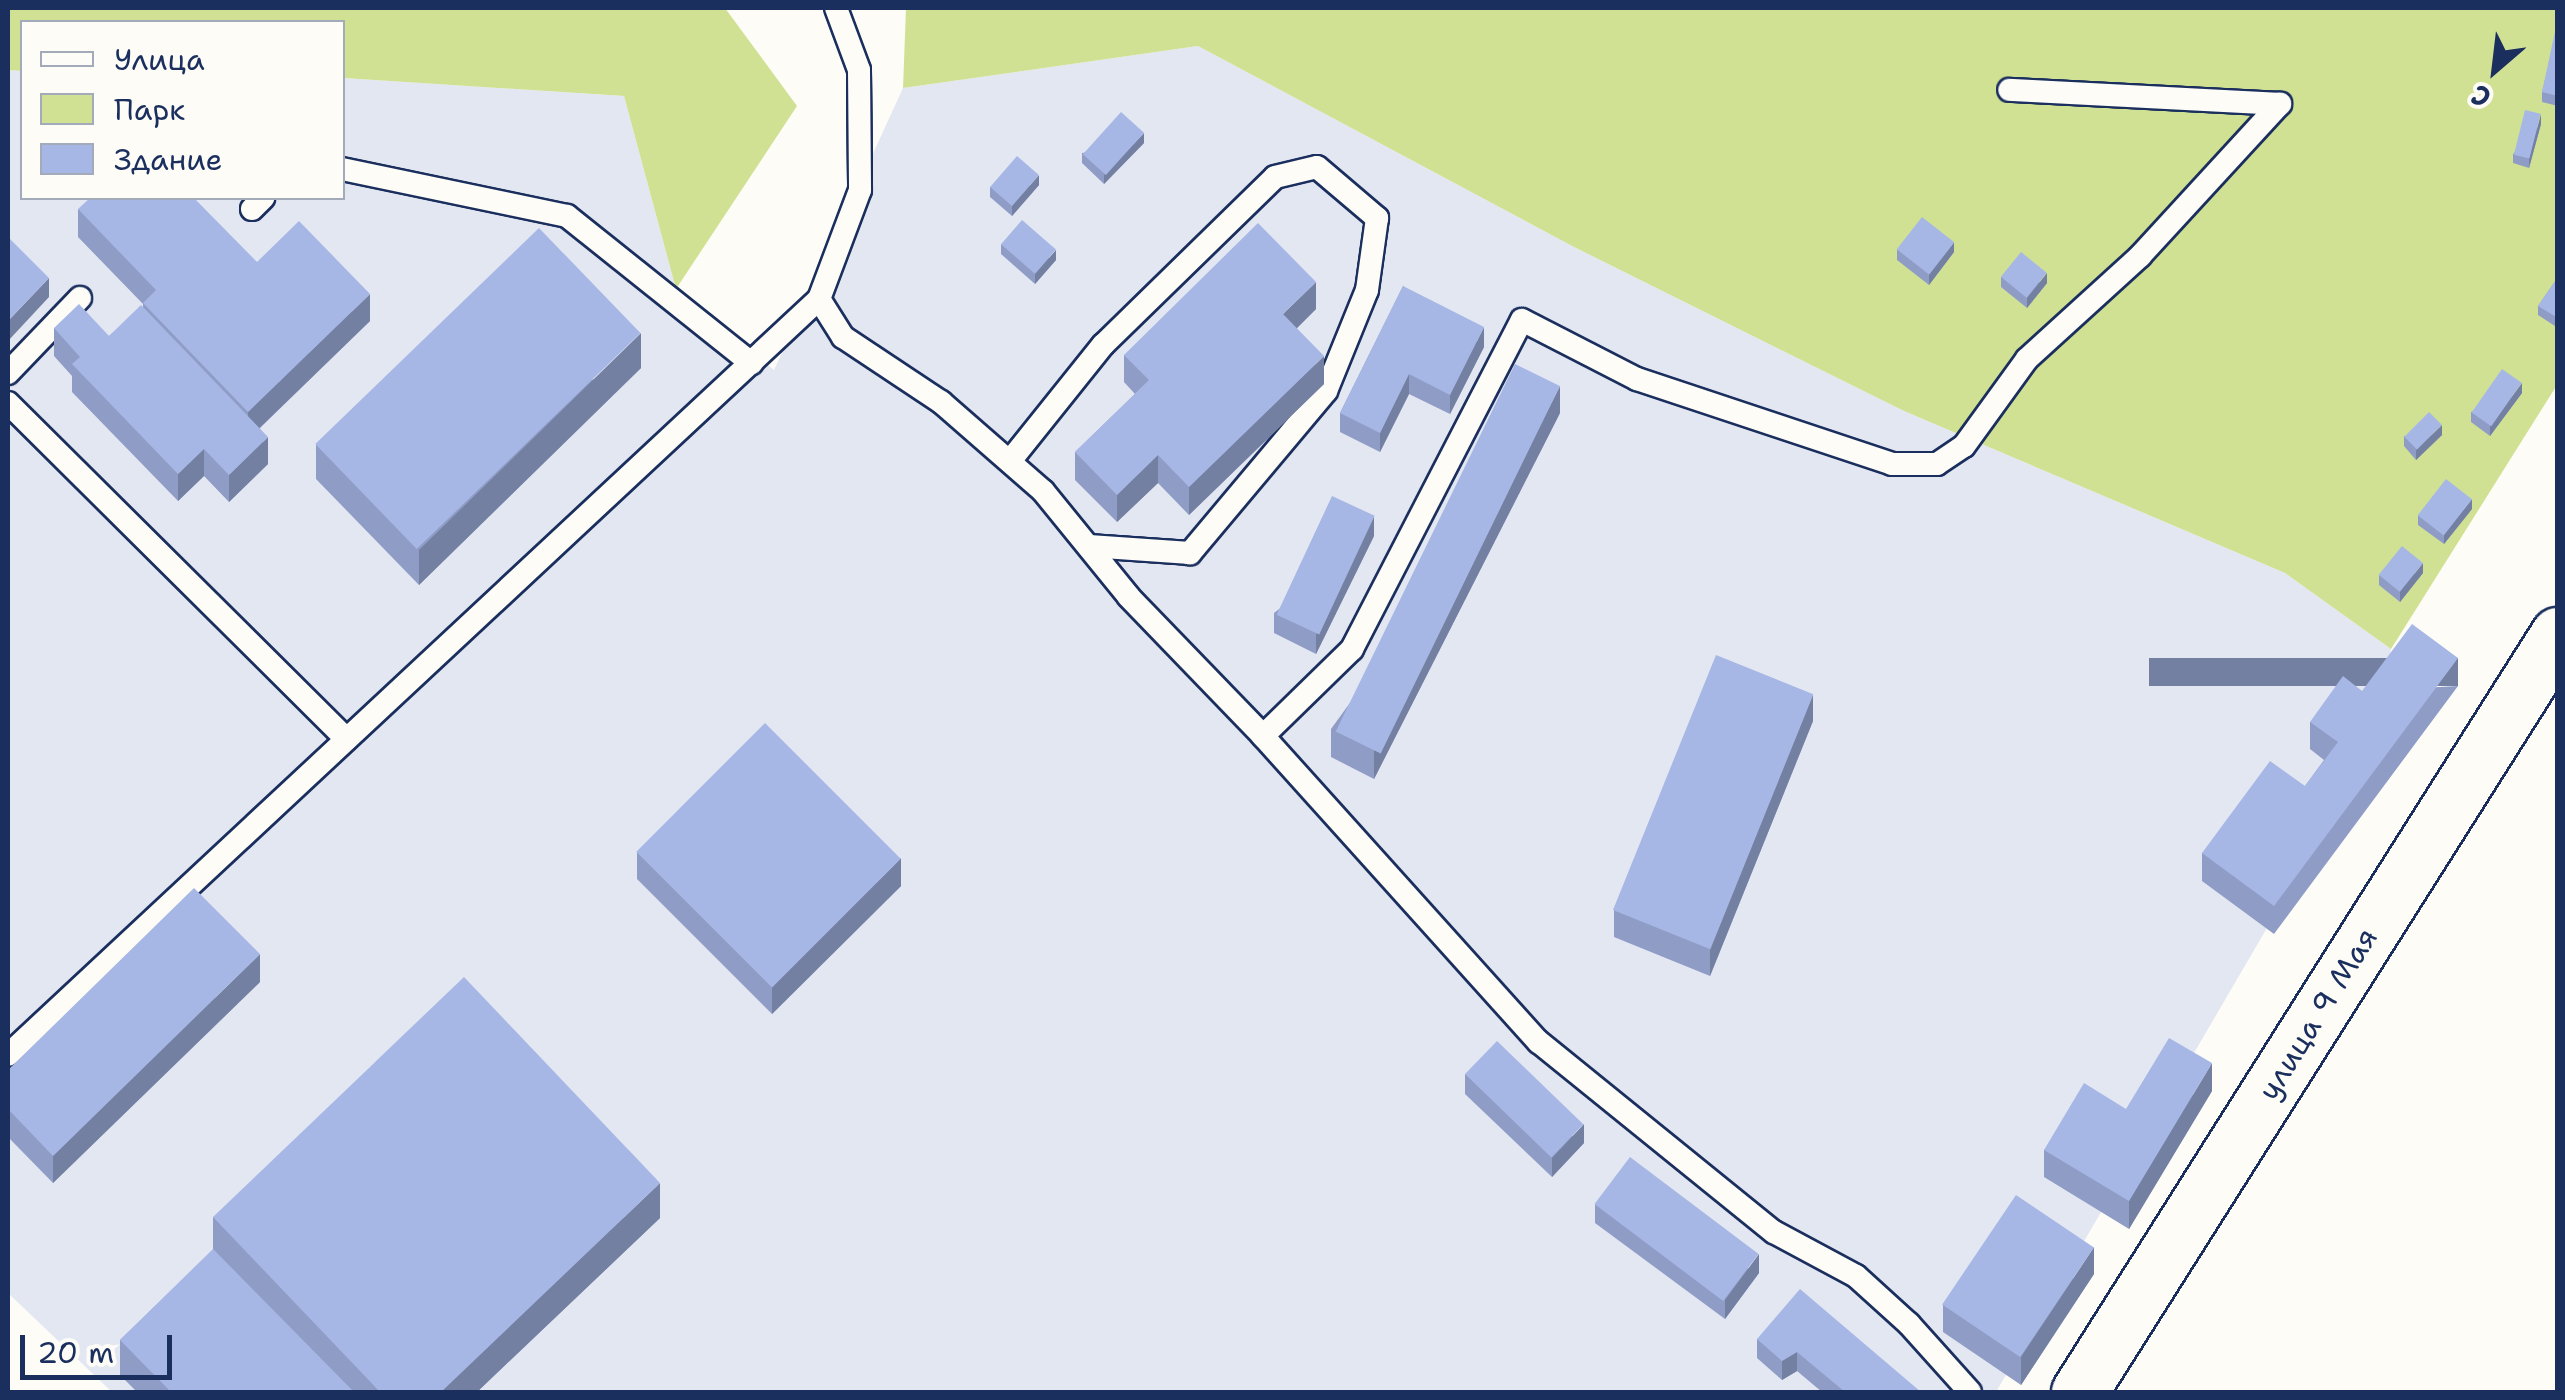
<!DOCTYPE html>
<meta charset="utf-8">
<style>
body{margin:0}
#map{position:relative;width:2565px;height:1400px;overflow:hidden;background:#fdfcf7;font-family:"Shantell Sans",sans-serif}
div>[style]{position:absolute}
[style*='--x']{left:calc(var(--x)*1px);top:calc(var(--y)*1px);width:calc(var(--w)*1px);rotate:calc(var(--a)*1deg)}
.built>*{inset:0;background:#e3e7f2}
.green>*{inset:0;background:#d1e194}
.roads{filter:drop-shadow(2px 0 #1b2f5e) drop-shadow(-2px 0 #1b2f5e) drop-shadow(0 2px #1b2f5e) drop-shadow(0 -2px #1b2f5e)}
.service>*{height:22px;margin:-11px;padding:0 11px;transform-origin:11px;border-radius:11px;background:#fdfcf7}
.secondary>*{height:55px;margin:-27.5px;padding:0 27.5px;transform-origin:27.5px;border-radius:27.5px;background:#fdfcf7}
.wall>*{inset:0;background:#8f9dc6}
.shaded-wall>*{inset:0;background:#7480a1;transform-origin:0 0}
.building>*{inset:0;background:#a6b7e6;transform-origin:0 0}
span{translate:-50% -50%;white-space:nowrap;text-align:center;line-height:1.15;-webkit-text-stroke:8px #fdfcf7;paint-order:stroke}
.street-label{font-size:30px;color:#1b2f5e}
.frame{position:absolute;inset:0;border:10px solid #1b2f5e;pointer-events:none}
.legend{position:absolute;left:20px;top:20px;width:325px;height:180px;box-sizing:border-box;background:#fdfcf7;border:2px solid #a3aaba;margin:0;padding:12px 18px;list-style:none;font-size:30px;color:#1b2f5e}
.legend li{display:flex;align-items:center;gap:20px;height:50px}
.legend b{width:50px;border:2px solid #a3aaba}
.north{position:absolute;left:2445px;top:20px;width:100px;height:100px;-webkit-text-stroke:8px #fdfcf7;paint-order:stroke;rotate:208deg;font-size:28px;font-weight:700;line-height:40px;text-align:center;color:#1b2f5e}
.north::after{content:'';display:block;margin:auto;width:35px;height:45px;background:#1b2f5e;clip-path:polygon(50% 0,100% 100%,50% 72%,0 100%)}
.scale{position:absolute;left:20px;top:1335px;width:152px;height:45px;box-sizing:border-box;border:5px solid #1b2f5e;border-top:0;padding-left:12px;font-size:30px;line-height:35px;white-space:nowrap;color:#1b2f5e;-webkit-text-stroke:8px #fdfcf7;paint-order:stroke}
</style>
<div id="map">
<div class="built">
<div style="clip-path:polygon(1198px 46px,1574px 247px,1904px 411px,2285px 573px,2391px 649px,2382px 731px,1996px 1392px,112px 1392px,8px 1293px,8px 70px,22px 71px,22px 198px,342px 198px,343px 78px,624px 96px,676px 289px,774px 370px,903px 88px)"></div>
</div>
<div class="green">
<div style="clip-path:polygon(8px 8px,725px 8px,797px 106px,676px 289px,624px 96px,343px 78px,342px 22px,22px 22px,22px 71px,8px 70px)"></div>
<div style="clip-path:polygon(906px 8px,2557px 8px,2557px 385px,2391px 649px,2285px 573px,1904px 411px,1574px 247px,1198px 46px,903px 88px)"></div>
</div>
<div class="roads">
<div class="service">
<div style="--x:836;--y:8;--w:66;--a:69.6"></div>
<div style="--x:859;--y:70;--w:120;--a:89.5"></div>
<div style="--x:860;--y:190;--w:116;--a:110.6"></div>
<div style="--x:819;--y:299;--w:45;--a:57.7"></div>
<div style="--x:843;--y:337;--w:118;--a:33.6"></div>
<div style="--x:941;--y:402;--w:135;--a:41.1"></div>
<div style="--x:1043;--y:491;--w:136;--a:50.9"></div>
<div style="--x:1129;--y:597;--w:193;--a:46"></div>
<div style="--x:1263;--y:736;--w:412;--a:48"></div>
<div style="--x:1539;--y:1042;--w:302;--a:39"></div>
<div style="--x:1774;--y:1232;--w:93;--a:28.2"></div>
<div style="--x:1856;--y:1276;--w:72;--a:42.2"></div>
<div style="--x:1909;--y:1324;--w:91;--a:48.1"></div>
<div style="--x:342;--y:169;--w:230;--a:11.8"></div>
<div style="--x:567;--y:216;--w:236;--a:38.6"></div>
<div style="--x:252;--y:209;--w:16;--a:-45"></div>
<div style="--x:8;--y:373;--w:104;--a:-46.2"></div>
<div style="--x:8;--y:403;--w:477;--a:44.8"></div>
<div style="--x:1010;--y:461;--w:149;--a:-51.3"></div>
<div style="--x:1103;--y:345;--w:240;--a:-44.3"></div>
<div style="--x:1275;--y:177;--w:43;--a:-13.4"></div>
<div style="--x:1317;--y:167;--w:79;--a:40.4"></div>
<div style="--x:1377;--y:218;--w:73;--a:97.9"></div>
<div style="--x:1367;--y:290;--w:109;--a:112.1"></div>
<div style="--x:1326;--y:391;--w:212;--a:130"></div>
<div style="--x:1190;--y:553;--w:101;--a:-176"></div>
<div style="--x:1263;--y:736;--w:124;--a:-44.3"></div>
<div style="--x:1352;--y:649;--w:370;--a:-62.7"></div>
<div style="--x:1522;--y:320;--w:129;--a:27.2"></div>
<div style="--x:1637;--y:379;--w:269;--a:18.4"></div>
<div style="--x:1892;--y:464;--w:45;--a:0"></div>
<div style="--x:1937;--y:464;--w:32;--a:-34"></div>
<div style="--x:1964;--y:446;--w:107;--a:-54.1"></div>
<div style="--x:2027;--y:359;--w:153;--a:-42.3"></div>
<div style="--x:2140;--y:256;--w:207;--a:-47.4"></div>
<div style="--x:2280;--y:104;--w:271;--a:-177"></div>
<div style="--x:8;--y:1055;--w:1109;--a:-42.99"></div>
</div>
<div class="secondary">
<div style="--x:2079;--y:1392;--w:896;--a:-57.68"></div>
</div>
</div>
<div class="wall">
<div style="clip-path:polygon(2558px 27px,2558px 106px,2542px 102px,2542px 92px)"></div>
<div style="clip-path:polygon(2541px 124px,2529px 168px,2513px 163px,2513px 154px)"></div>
<div style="clip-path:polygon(1144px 143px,1104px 184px,1082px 163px,1082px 153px)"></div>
<div style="clip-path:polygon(1039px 185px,1012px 216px,990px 197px,990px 187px)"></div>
<div style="clip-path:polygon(78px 209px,257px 262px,370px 321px,260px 428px,268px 464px,229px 502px,204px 476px,178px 501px,72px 392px,72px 376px,54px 356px,54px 328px,109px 336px,143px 307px,143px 304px,78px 237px)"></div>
<div style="clip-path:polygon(1001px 244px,1056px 260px,1035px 284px,1001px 254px)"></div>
<div style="clip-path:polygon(1897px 250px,1954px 252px,1929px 285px,1897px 260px)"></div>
<div style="clip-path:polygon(2001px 277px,2047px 283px,2027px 308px,2001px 287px)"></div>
<div style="clip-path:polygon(2558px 277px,2558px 328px,2538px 315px,2538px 306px)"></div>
<div style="clip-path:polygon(1403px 286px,1484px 347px,1450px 414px,1409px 394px,1380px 452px,1340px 432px,1340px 413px)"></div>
<div style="clip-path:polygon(1316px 309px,1297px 328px,1324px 384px,1189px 515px,1158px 483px,1117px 522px,1075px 480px,1075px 452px,1135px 394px,1124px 382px,1124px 355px)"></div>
<div style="clip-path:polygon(641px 368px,419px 585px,316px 479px,316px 445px)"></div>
<div style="clip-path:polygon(2522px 393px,2490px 436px,2471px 422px,2471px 412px)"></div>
<div style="clip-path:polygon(1560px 413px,1374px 779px,1331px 757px,1331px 729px)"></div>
<div style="clip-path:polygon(2442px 435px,2416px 460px,2404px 446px,2404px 436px)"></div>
<div style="clip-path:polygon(2472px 509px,2444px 544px,2418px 525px,2418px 515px)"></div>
<div style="clip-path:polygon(1374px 536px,1316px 654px,1274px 633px,1274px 613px)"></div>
<div style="clip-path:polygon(2423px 573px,2400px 602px,2379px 585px,2379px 575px)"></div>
<div style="clip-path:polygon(2458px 686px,2274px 934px,2202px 881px,2202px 853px,2305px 786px,2324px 760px,2310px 749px,2310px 722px,2362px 691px)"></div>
<div style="clip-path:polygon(1813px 721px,1710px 976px,1614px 937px,1614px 910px)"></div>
<div style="clip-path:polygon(637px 852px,901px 886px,772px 1014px,637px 879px)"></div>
<div style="clip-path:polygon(260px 982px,53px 1183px,8px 1137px,8px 1070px)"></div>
<div style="clip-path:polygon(1465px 1074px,1584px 1143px,1552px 1177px,1465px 1094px)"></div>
<div style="clip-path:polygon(2212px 1091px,2129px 1229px,2044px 1177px,2044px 1150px,2126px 1109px)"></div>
<div style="clip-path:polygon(1595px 1204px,1759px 1273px,1725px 1319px,1595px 1223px)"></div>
<div style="clip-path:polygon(213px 1217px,660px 1218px,477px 1392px,137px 1392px,120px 1375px,120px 1340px,213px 1250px)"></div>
<div style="clip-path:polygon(2094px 1274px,2021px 1385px,1943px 1332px,1943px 1305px)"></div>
<div style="clip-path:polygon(1757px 1339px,1921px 1392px,1822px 1392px,1797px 1371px,1782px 1380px,1757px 1358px)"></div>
</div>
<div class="shaded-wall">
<div style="clip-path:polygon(2541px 114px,2541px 124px,2529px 168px,2529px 158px)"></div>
<div style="clip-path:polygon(1144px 133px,1144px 143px,1104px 184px,1104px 175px)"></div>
<div style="clip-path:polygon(1039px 175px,1039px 185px,1012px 216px,1012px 206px)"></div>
<div style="clip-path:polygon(1954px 242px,1954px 252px,1929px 285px,1929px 275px)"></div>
<div style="clip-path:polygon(1056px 250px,1056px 260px,1035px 284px,1035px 274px)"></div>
<div style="clip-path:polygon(2047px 273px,2047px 283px,2027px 308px,2027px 298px)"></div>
<div style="clip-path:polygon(49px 278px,49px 297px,8px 341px,8px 321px)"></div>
<div style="clip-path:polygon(1316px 282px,1316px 309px,1283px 342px,1283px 314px)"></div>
<div style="clip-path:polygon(370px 294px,370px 321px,248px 439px,248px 412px)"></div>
<div style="clip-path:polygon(1484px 327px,1484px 347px,1450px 414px,1450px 395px)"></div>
<div style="clip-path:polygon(641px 333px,641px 368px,419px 585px,419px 550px)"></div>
<div style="clip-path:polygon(1324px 356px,1324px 384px,1189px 515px,1189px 487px)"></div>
<div style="clip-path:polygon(1409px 374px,1409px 394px,1380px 452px,1380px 433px)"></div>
<div style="clip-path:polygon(2522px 383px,2522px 393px,2490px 436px,2490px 426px)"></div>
<div style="clip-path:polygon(1560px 386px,1560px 413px,1374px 779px,1374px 751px)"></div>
<div style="clip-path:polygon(2442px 425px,2442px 435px,2416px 460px,2416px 450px)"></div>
<div style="clip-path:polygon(268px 437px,268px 464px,229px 502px,229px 475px)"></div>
<div style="clip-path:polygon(204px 449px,204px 476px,178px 501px,178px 474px)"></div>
<div style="clip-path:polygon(1158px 455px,1158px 483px,1117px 522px,1117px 495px)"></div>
<div style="clip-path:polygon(2472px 499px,2472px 509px,2444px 544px,2444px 534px)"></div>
<div style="clip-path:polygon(1374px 516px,1374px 536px,1316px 654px,1316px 635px)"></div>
<div style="clip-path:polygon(2423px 563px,2423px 573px,2400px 602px,2400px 592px)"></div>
<div style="left:2458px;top:658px;width:28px;height:309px;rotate:90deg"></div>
<div style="clip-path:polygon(1813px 694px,1813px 721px,1710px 976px,1710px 949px)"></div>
<div style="clip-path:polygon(901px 858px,901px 886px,772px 1014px,772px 987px)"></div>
<div style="clip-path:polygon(260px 954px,260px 982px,53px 1183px,53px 1156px)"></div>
<div style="clip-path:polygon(2212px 1063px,2212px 1091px,2129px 1229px,2129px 1201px)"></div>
<div style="clip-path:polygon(1584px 1124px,1584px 1143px,1552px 1177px,1552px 1158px)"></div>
<div style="clip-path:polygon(660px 1183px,660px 1218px,477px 1392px,441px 1392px)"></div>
<div style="clip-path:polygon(2094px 1247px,2094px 1274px,2021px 1385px,2021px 1357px)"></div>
<div style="clip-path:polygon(1759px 1254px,1759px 1273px,1725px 1319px,1725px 1300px)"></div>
<div style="clip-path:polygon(1797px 1352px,1797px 1371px,1782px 1380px,1782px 1361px)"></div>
</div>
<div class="building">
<div style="clip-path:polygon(2556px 27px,2558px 27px,2558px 96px,2542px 92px)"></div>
<div style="left:2525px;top:110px;width:16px;height:46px;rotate:14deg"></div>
<div style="left:1121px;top:112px;width:31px;height:57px;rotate:42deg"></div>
<div style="left:1017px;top:156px;width:29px;height:41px;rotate:41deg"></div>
<div style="clip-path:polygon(90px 198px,194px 198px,257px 262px,299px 221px,370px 294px,248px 412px,143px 303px,156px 290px,78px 209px)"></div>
<div style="left:1922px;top:217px;width:41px;height:41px;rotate:38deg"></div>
<div style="left:1022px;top:220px;width:45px;height:32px;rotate:41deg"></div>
<div style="clip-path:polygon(1258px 223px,1316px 282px,1283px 314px,1324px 356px,1189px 487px,1158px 455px,1117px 495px,1075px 452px,1149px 380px,1124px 355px)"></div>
<div style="left:539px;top:228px;width:146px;height:311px;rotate:46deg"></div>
<div style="clip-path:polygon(8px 237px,49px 278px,8px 321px)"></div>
<div style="left:2021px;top:252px;width:33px;height:32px;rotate:39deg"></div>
<div style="clip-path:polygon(2558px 277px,2558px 318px,2538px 306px)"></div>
<div style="clip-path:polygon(1403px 286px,1484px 327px,1450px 395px,1409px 374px,1380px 433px,1340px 413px)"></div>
<div style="clip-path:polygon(79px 304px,109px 336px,141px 305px,268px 437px,229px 475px,204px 449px,178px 474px,72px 364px,80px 357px,54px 328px)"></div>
<div style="left:1515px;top:364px;width:50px;height:409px;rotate:26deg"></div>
<div style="left:2502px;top:369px;width:24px;height:53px;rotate:35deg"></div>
<div style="left:2429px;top:412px;width:18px;height:35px;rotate:45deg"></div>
<div style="left:2446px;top:479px;width:33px;height:46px;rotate:38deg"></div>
<div style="left:1332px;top:496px;width:47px;height:131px;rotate:25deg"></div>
<div style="left:2402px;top:546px;width:27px;height:37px;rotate:39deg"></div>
<div style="clip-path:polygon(2412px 624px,2458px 658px,2274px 906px,2202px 853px,2270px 761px,2305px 786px,2338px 742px,2310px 722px,2343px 676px,2362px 691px)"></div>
<div style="left:1716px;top:655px;width:105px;height:275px;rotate:22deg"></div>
<div style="left:765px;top:723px;width:192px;height:182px;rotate:45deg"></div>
<div style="clip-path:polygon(194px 888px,260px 954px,53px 1156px,8px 1109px,8px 1070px)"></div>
<div style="clip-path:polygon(464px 977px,660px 1183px,441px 1392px,380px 1392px,213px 1217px)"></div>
<div style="clip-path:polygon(2169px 1038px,2212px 1063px,2129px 1201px,2044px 1150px,2084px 1083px,2126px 1109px)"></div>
<div style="left:1497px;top:1041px;width:120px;height:46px;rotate:44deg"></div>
<div style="left:1630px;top:1157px;width:161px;height:59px;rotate:37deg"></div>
<div style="left:2016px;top:1195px;width:94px;height:132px;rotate:34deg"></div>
<div style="clip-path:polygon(213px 1249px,354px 1392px,171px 1392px,120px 1340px)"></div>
<div style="clip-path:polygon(1800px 1289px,1921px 1392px,1845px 1392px,1797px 1352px,1782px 1361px,1757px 1339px)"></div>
</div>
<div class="street-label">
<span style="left:2318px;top:1014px;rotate:-58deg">улица 9 Мая</span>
</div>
<div class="frame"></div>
<ul class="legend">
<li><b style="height:12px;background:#fdfcf7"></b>Улица</li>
<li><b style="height:28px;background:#d1e194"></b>Парк</li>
<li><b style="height:28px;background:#a6b7e6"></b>Здание</li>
</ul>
<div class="north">С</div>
<div class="scale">20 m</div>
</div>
